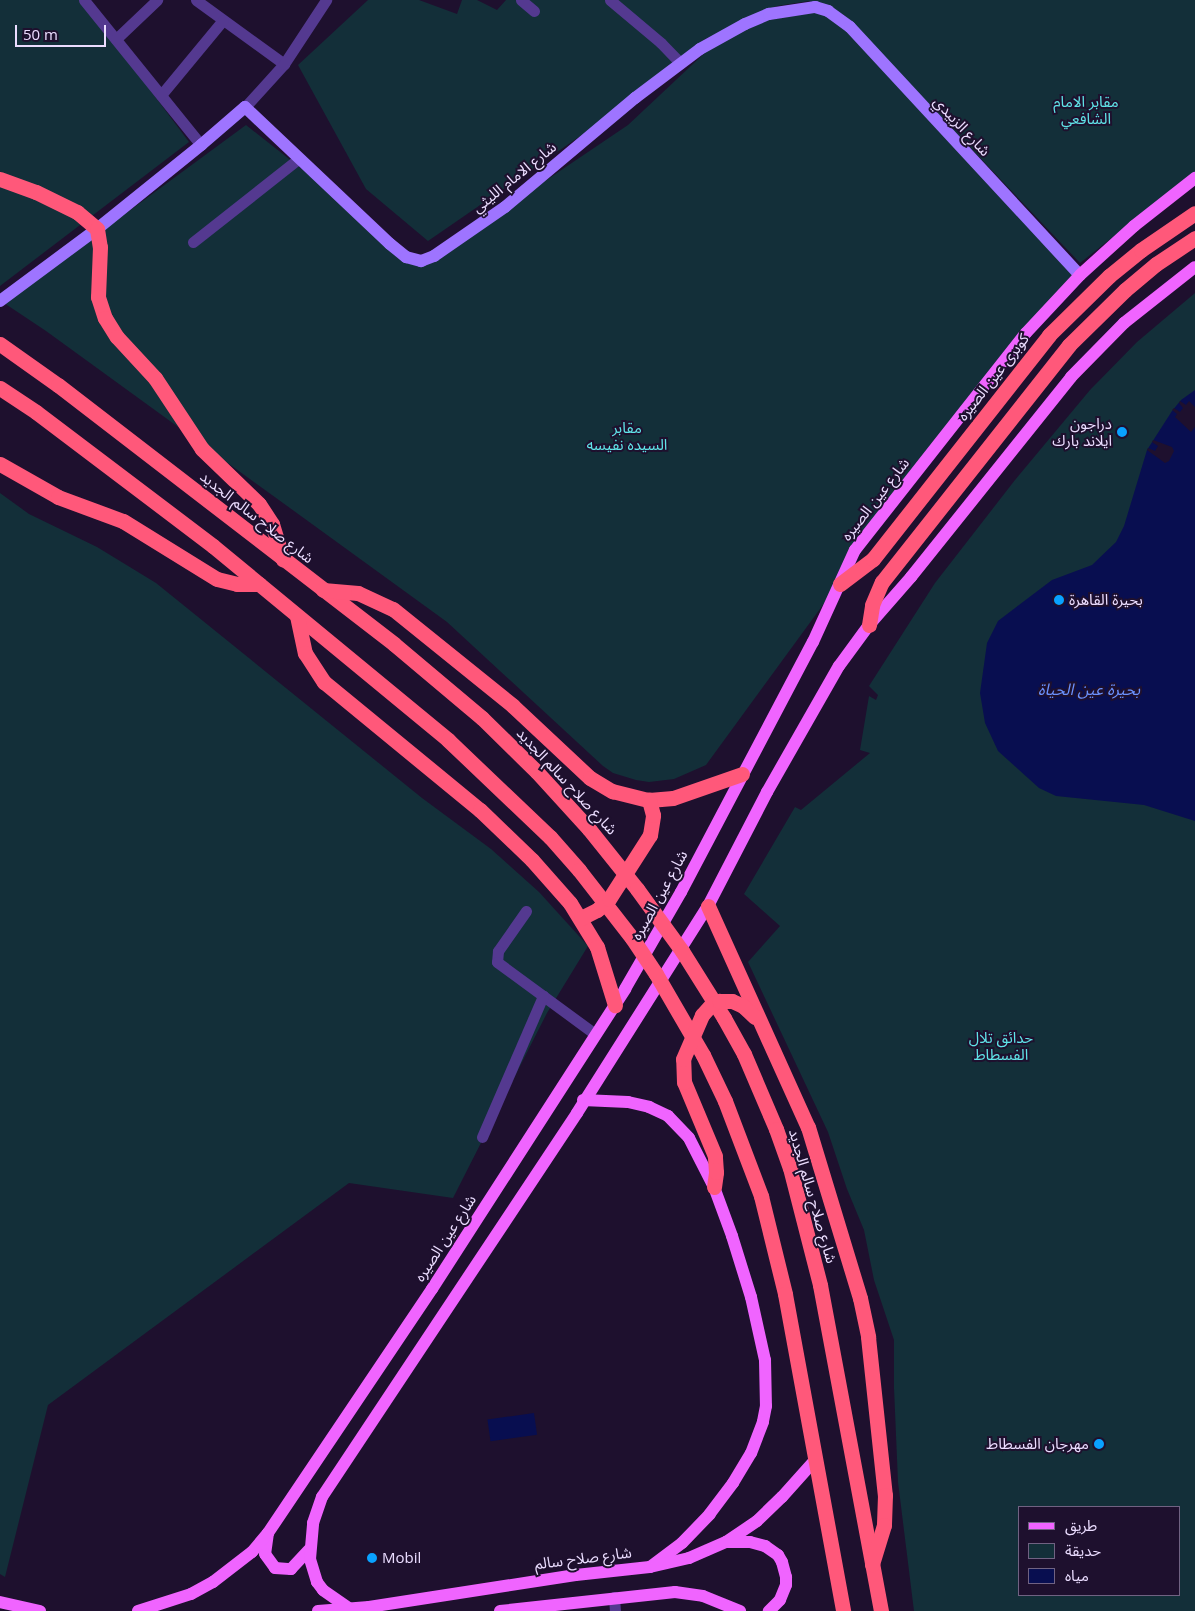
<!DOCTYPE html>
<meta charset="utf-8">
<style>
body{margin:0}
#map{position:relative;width:1195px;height:1611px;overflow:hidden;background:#1e102e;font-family:"Open Sans","Noto Sans Arabic",sans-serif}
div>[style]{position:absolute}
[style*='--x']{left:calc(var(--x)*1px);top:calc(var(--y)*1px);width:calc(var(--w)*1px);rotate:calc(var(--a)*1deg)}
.green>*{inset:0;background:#132f39}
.water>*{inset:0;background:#080e50;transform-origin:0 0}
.pier>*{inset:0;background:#1e102e}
.street>*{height:11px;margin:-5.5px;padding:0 5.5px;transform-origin:5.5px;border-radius:5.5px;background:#543990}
.secondary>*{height:12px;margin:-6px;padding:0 6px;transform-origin:6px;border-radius:6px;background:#9e74ff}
.primary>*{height:12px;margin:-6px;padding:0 6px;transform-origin:6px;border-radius:6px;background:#f064ff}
.highway>*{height:15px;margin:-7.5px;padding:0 7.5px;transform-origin:7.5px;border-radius:7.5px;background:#ff587a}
.dots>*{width:14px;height:14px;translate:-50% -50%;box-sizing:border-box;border:2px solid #1e102e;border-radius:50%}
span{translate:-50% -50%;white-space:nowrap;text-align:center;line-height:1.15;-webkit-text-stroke:4px #1e102e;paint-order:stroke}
.park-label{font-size:15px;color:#60e4e8}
.street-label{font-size:15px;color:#ebddff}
.poi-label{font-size:15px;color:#ebddff}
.right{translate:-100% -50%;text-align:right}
.left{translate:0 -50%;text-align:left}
.water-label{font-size:16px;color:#6b92ff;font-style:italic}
.legend{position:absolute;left:1018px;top:1506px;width:162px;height:90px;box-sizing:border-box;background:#1e102e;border:1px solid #706282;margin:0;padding:6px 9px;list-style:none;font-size:15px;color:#ebddff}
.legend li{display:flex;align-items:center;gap:10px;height:25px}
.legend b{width:25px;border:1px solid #706282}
.scale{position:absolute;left:15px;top:25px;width:91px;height:22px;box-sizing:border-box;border:2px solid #ebddff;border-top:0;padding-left:6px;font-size:15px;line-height:18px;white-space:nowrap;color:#ebddff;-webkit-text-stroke:4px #1e102e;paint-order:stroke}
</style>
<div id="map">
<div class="green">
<div style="clip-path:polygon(0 0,83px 0,189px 142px,0 286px)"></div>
<div style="clip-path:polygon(368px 0,419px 0,457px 14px,462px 0,477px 0,497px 10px,506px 0,1195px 0,1195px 172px,1080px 263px,844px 15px,809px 1px,777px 6px,705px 39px,605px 119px,428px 241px,366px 189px,298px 65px)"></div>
<div style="clip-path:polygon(819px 12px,837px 21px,1073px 276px,1023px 331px,706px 765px,674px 779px,649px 782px,636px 780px,613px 773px,603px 766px,447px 622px,46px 331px,4px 303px,246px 125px,422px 264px,628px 125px,710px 48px,755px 22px)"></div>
<div style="clip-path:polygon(evenodd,1195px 293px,1195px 1611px,914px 1611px,898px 1482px,894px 1388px,894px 1340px,874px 1280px,864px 1230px,847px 1189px,828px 1132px,748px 962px,780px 926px,744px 894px,795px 807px,801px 810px,870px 753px,860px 750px,869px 696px,876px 700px,878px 695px,869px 686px,935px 583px,1015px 480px,1090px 390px,1137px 342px,1195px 293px,1019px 1507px,1179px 1507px,1179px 1595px,1019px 1595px,1019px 1507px)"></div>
<div style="clip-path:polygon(0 493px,29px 514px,97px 547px,156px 583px,422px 798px,491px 849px,539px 892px,588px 946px,547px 1013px,453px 1198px,349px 1183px,48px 1405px,5px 1577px,0 1574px)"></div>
</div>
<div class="water">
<div style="clip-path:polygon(1195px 390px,1195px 821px,1144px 805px,1056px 796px,1039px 788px,998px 751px,985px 723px,980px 693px,987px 643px,998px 621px,1052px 580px,1092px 565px,1116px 542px,1124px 526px,1147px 450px,1172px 411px,1181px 400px)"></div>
<div style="left:534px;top:1413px;width:22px;height:47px;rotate:82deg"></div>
</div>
<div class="pier">
<div style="clip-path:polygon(1180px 401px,1186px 405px,1189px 401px,1195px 407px,1195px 427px,1191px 432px,1175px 417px,1177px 414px,1172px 410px,1174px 408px,1180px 412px,1183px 408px,1179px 403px)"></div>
<div style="clip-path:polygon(1153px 440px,1172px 447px,1174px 451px,1169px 461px,1165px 463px,1147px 450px,1148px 448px,1155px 451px,1158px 446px,1152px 442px)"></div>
</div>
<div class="street">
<div style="--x:84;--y:0;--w:186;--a:51.1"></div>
<div style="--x:196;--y:0;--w:109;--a:36"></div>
<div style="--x:521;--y:0;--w:17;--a:40"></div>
<div style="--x:610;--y:0;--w:67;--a:40.1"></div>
<div style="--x:661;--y:43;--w:28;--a:46"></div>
<div style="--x:116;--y:39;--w:57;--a:-43.6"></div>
<div style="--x:161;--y:95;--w:97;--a:-50.4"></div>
<div style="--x:245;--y:107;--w:58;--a:-47.8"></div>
<div style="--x:284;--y:64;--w:77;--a:-56.7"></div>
<div style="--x:193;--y:242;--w:134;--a:-38.3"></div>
<div style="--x:526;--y:911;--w:49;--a:125"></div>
<div style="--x:498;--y:951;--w:11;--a:95"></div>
<div style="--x:497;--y:962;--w:122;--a:36.3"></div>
<div style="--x:482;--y:1137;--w:154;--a:-66.6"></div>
<div style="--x:614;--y:1597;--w:14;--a:86"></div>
</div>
<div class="secondary">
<div style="--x:0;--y:301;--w:121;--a:-36.6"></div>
<div style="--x:97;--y:229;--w:134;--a:-38.9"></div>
<div style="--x:201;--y:145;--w:58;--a:-40.8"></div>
<div style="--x:245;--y:107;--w:199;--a:43.4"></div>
<div style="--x:390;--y:244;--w:21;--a:39"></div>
<div style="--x:406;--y:257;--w:16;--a:15"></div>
<div style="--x:421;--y:261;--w:14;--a:-21"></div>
<div style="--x:434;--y:256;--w:86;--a:-34.6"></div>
<div style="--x:505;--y:207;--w:170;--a:-40"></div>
<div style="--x:635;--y:98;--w:81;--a:-37"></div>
<div style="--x:700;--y:49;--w:51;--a:-29.1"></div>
<div style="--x:745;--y:24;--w:26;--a:-23"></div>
<div style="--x:769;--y:14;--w:47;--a:-8.7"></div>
<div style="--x:815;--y:7;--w:14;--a:17"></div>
<div style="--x:828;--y:11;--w:27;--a:36"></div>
<div style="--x:850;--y:27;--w:338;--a:47.2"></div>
</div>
<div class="primary">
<div style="--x:583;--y:1100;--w:45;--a:2.5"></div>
<div style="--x:628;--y:1102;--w:22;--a:13"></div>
<div style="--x:649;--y:1107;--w:21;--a:25"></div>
<div style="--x:668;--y:1116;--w:30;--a:46"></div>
<div style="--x:689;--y:1138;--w:55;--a:63"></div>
<div style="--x:714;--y:1187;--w:52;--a:69.8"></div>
<div style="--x:732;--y:1236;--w:64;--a:72.7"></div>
<div style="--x:751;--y:1297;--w:65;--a:77.5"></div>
<div style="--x:765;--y:1360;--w:46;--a:88.8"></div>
<div style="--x:766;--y:1406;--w:16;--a:101"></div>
<div style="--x:763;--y:1422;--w:33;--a:111"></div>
<div style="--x:751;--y:1453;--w:35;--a:121"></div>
<div style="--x:733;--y:1483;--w:39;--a:127"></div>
<div style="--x:710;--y:1514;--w:40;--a:134"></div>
<div style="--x:682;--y:1543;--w:40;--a:143"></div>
<div style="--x:268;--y:1533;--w:21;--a:98"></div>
<div style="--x:265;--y:1554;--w:17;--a:54"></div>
<div style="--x:275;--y:1568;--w:16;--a:4"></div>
<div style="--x:291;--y:1569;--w:26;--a:-47"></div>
<div style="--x:726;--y:1542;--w:24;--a:0"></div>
<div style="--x:750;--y:1542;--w:16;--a:15"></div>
<div style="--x:765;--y:1546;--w:16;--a:35"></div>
<div style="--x:778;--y:1555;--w:8;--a:60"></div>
<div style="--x:782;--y:1562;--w:16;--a:75"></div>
<div style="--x:786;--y:1577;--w:8;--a:90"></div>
<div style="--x:786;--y:1585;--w:16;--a:112"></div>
<div style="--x:780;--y:1600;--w:16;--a:135"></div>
<div style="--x:0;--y:1602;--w:41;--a:12.7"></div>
<div style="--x:350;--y:1609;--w:33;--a:-145"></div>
<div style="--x:323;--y:1590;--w:10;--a:-127"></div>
<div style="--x:317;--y:1582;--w:24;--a:-107"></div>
<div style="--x:310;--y:1559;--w:36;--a:-85"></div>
<div style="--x:313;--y:1523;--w:28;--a:-71"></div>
<div style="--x:322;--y:1497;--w:461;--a:-56.4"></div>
<div style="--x:577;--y:1113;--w:245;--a:-57.7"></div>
<div style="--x:708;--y:906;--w:128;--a:-62.6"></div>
<div style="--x:767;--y:792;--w:145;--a:-60.3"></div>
<div style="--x:839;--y:666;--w:51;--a:-53.8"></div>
<div style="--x:869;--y:625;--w:64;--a:-48.8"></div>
<div style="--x:911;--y:577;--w:256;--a:-51.3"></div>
<div style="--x:1071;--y:377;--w:76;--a:-45.5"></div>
<div style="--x:1124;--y:323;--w:90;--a:-38.3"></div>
<div style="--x:138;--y:1611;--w:56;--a:-17.8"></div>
<div style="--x:191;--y:1594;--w:25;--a:-29"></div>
<div style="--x:213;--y:1582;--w:49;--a:-37.6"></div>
<div style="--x:252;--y:1552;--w:25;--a:-50"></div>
<div style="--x:268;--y:1533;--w:294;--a:-56.1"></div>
<div style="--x:432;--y:1289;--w:357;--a:-57.2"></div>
<div style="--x:625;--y:989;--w:112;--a:-60"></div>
<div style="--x:681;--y:892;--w:283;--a:-62.2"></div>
<div style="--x:813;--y:642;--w:101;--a:-65.5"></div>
<div style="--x:855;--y:550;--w:276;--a:-51.8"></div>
<div style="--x:1026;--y:333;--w:79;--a:-47"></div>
<div style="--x:1080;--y:275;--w:73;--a:-42.2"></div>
<div style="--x:1134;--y:226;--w:78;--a:-38.2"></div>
<div style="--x:318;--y:1611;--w:51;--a:-4.5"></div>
<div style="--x:369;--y:1607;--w:209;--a:-8.8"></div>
<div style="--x:576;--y:1575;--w:74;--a:-6.2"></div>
<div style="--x:650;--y:1567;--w:40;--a:-13"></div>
<div style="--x:689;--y:1558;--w:40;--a:-23.4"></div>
<div style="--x:726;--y:1542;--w:37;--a:-34"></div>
<div style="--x:757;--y:1521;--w:35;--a:-44"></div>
<div style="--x:782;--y:1497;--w:51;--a:-48.2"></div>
<div style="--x:500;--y:1611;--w:176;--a:-6.2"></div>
<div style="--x:675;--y:1592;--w:28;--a:8"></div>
<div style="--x:703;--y:1596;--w:40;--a:22"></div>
</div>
<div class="highway">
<div style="--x:0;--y:179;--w:38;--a:20"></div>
<div style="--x:36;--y:192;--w:46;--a:26"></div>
<div style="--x:77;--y:212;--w:26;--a:40"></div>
<div style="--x:97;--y:229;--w:18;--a:81"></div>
<div style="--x:100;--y:247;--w:50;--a:92.3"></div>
<div style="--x:98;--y:297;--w:22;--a:72"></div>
<div style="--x:105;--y:318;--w:22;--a:58"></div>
<div style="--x:117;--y:337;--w:56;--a:47.2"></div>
<div style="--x:155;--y:378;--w:85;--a:56.5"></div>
<div style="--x:202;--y:449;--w:79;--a:44"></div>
<div style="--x:259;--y:504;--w:24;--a:57"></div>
<div style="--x:272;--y:524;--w:37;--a:73"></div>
<div style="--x:0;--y:344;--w:71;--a:35.3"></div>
<div style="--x:58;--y:385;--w:424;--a:37.6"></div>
<div style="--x:394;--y:644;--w:115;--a:40.1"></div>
<div style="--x:482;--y:718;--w:77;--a:44.5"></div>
<div style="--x:537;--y:772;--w:77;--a:47.6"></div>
<div style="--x:589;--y:829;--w:77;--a:51.3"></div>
<div style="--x:637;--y:889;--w:77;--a:54"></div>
<div style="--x:682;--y:951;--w:79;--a:57.9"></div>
<div style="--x:724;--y:1018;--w:41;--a:60.9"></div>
<div style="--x:744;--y:1054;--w:82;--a:66.9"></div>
<div style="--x:776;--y:1129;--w:41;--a:70.3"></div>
<div style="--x:790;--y:1168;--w:121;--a:75.6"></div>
<div style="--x:820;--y:1285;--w:332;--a:79.4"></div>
<div style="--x:0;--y:388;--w:43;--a:33.7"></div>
<div style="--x:36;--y:412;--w:222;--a:37.1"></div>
<div style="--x:213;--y:546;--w:305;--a:39.5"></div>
<div style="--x:448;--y:740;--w:141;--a:43.6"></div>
<div style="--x:550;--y:837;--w:44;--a:48.7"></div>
<div style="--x:579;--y:870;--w:86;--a:52.1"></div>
<div style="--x:632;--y:938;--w:43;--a:56.3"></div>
<div style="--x:656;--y:974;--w:94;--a:59.9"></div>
<div style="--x:703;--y:1055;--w:51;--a:64.4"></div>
<div style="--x:725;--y:1101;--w:102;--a:69.2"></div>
<div style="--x:761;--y:1196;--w:101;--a:76.2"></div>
<div style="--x:785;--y:1294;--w:322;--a:79.6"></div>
<div style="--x:0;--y:464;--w:67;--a:29.6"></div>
<div style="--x:58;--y:497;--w:69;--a:20.3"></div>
<div style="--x:123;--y:521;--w:110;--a:31.7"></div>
<div style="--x:217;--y:579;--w:21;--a:14"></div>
<div style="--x:237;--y:584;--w:22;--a:0"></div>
<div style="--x:840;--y:584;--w:41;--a:-37.1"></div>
<div style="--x:873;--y:559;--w:285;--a:-51.8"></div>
<div style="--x:1049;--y:335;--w:84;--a:-44.5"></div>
<div style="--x:1109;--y:276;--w:41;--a:-39.1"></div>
<div style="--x:1141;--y:250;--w:65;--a:-34.4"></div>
<div style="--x:323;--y:590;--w:35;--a:5"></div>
<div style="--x:358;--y:593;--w:38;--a:25"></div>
<div style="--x:393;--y:609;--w:154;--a:38.9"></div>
<div style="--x:513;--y:706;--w:105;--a:43.1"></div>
<div style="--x:590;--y:778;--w:26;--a:31"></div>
<div style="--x:612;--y:791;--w:38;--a:14"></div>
<div style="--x:649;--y:800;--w:24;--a:-5"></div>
<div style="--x:673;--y:798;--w:73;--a:-19.2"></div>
<div style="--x:297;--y:616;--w:38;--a:78"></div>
<div style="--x:305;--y:653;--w:35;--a:57"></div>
<div style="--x:324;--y:682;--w:202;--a:39.4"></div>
<div style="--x:480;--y:810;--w:72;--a:43.9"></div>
<div style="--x:532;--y:860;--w:57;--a:48.5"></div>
<div style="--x:570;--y:903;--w:52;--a:58.5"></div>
<div style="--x:597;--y:947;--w:61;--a:72.8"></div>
<div style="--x:869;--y:625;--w:20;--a:-81"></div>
<div style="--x:872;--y:605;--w:25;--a:-67"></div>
<div style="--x:882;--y:582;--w:302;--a:-51.7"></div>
<div style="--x:1069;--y:345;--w:78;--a:-44.5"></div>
<div style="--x:1125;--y:290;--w:40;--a:-40"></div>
<div style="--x:1156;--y:264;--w:47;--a:-33.7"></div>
<div style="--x:708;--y:906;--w:243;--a:65.7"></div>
<div style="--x:808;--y:1127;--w:179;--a:73.1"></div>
<div style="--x:860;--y:1298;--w:40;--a:78"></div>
<div style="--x:868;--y:1337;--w:159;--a:83.9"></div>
<div style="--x:885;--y:1495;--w:30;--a:92"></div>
<div style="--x:884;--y:1525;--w:41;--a:107.1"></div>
<div style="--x:581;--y:918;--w:18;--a:-27"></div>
<div style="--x:597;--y:910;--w:16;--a:-43"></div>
<div style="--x:609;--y:899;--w:76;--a:-57.4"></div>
<div style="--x:650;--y:835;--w:20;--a:-81"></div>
<div style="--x:653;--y:815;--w:16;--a:-105"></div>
<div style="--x:714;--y:1187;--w:15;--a:-82"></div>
<div style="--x:716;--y:1172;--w:16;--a:-94"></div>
<div style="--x:715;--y:1156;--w:80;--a:-112.7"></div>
<div style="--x:684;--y:1082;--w:23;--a:-92"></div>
<div style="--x:683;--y:1059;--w:48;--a:-66.6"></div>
<div style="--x:702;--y:1015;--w:15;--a:-48"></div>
<div style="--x:712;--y:1004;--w:8;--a:-23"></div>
<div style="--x:719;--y:1001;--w:13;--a:0"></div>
<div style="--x:732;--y:1001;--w:12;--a:24"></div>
<div style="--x:743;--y:1006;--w:16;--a:43"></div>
</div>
<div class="dots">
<div style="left:1122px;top:432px;background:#09a2ff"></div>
<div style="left:1059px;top:600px;background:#09a2ff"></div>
<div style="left:1099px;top:1444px;background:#09a2ff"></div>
<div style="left:372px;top:1558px;background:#09a2ff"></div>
</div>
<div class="park-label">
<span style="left:1086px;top:110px">مقابر الامام<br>الشافعي</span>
<span style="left:627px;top:436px">مقابر<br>السيده نفيسه</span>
<span style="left:1001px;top:1046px">حدائق تلال<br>الفسطاط</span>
</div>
<div class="street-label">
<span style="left:962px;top:126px;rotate:47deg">شارع الزبيدي</span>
<span style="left:514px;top:177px;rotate:-39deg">شارع الامام الليثي</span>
<span style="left:993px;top:377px;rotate:-52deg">كوبرى عين الصيره</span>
<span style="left:875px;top:499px;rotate:-52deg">شارع عين الصيره</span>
<span style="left:257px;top:517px;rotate:38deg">شارع صلاح سالم الجديد</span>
<span style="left:567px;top:781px;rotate:47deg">شارع صلاح سالم الجديد</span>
<span style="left:659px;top:895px;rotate:-61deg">شارع عين الصيره</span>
<span style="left:813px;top:1196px;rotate:74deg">شارع صلاح سالم الجديد</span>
<span style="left:445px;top:1238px;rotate:-57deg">شارع عين الصيره</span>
<span style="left:583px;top:1558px;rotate:-7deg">شارع صلاح سالم</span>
</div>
<div class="poi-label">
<span class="right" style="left:1112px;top:432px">دراجون<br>ايلاند بارك</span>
<span class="left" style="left:1069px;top:600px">بحيرة القاهرة</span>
<span class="right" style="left:1089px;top:1444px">مهرجان الفسطاط</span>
<span class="left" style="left:382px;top:1558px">Mobil</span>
</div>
<div class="water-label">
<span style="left:1089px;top:689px">بحيرة عين الحياة</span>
</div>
<ul class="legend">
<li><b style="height:6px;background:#f064ff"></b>طريق</li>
<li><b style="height:14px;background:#132f39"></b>حديقة</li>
<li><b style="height:14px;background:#080e50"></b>مياه</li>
</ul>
<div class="scale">50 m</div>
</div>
